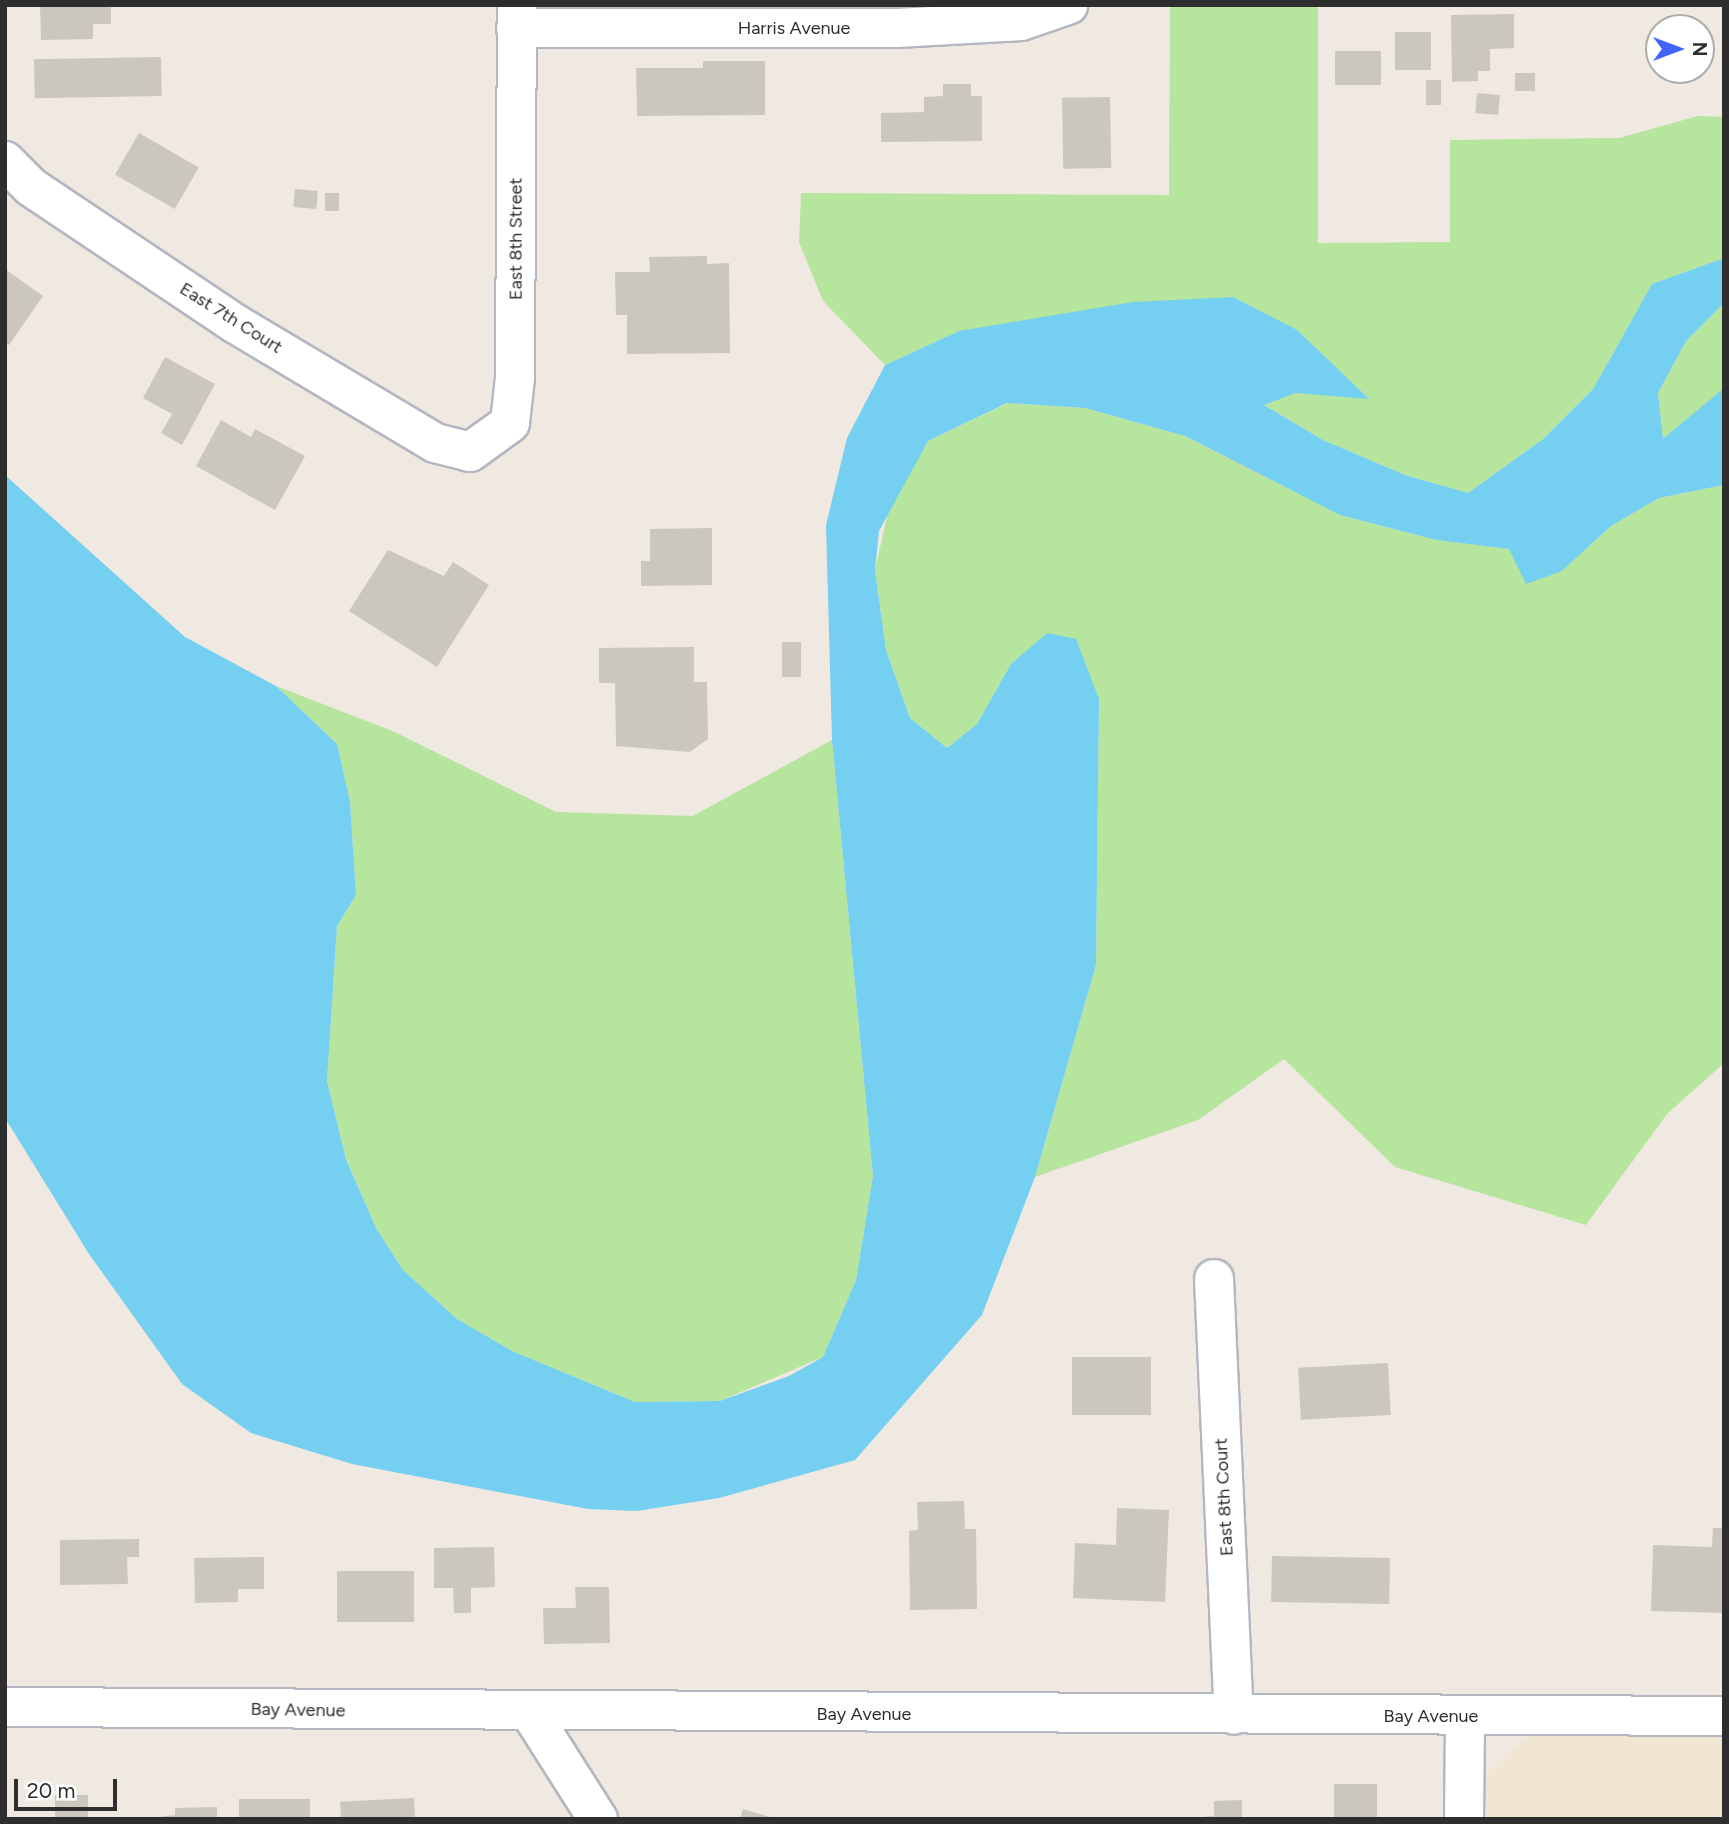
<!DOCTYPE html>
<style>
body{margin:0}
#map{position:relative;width:1729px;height:1824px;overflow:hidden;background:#efe9e1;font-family:Figtree,sans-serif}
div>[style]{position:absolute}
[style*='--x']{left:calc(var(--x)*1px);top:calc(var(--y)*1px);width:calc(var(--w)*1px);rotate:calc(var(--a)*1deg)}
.education>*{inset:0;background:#f0e6d1}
.green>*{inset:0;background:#b6e59e}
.water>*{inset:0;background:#75cff0}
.building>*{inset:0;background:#cbc7bf;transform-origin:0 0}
.roads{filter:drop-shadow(2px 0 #b4b7c1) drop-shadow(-2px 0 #b4b7c1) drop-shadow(0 2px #b4b7c1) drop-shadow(0 -2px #b4b7c1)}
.minor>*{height:38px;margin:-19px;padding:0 19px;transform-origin:19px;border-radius:19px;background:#fff}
span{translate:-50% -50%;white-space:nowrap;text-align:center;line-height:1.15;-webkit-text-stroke:7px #fff;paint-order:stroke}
.street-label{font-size:18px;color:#2e2e2e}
.frame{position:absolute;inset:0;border:7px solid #2e2e2e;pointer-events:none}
.north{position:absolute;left:1645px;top:14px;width:70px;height:70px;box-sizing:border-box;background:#fff;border:2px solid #ababab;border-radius:50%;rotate:90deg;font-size:19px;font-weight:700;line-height:28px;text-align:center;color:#2e2e2e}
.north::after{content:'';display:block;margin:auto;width:24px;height:32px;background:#4264fb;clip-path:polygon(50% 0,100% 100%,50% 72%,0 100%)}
.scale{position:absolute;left:14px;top:1779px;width:103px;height:32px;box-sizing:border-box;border:4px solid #2e2e2e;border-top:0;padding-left:9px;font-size:21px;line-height:24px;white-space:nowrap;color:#2e2e2e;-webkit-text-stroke:5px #fff;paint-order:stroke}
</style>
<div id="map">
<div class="education">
<div style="clip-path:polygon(1531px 1734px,1724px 1735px,1724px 1819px,1482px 1819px,1483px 1776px)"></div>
</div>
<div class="green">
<div style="clip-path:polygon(1170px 5px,1318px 5px,1318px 243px,1450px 242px,1450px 140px,1619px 138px,1698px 116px,1724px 117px,1724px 258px,1652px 284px,1593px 389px,1543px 439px,1468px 493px,1405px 475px,1323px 440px,1263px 404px,1296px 393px,1368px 398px,959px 331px,885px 365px,823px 301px,799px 242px,801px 193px,1169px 195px)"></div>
<div style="clip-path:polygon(1724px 303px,1724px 388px,1663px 440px,1658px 393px,1686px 341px)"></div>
<div style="clip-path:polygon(1008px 403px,1085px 408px,1185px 436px,1340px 515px,1436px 540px,1510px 549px,1562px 571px,1611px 526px,1659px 498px,1724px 485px,1724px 1063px,1667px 1114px,1586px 1225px,1395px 1167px,1284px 1059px,1198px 1120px,1035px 1177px,1096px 965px,1099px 699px,1011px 664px,977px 724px,947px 748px,910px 718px,886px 650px,875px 570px,890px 503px,928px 441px)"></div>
<div style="clip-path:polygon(276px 686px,395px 732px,556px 812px,693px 816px,832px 740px,873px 1176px,856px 1280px,823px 1357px,720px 1401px,635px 1402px,512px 1351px,457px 1319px,403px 1270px,376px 1228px,346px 1158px,327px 1081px,337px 926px,356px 895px,350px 801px,337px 744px)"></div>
</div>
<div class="water">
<div style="clip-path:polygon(1724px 258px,1724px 303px,1686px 341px,1658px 393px,1663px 439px,1724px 388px,1724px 485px,1659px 498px,1611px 526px,1562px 571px,1526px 584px,1509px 549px,1436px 540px,1340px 515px,1185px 436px,1085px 408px,1007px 403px,928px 441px,879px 531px,875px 570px,886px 650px,910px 718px,947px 748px,977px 724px,1011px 664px,1047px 633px,1076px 639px,1099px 699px,1096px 965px,1035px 1177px,982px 1315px,855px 1460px,719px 1498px,637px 1511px,588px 1509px,352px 1464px,251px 1433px,182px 1384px,89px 1254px,5px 1118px,5px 475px,185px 637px,276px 686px,337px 744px,350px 801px,356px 895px,337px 926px,327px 1081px,346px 1159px,376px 1228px,403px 1270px,457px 1319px,512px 1351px,635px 1402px,720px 1401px,789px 1376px,823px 1357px,856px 1280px,873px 1176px,832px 740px,826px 525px,847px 438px,885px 365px,959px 331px,1133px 302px,1233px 297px,1297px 330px,1369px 399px,1296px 393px,1264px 405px,1323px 440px,1405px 475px,1468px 493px,1543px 439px,1593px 389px,1652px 284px)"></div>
</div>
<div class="building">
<div style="clip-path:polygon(40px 5px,111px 5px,111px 24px,93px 24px,93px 39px,41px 40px)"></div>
<div style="clip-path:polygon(1514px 14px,1514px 48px,1490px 49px,1490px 71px,1478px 71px,1478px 81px,1452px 82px,1451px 15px)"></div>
<div style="left:1395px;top:32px;width:36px;height:38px"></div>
<div style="left:1381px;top:51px;width:34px;height:46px;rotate:90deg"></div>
<div style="left:161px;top:57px;width:39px;height:127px;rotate:89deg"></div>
<div style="clip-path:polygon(703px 61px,765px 61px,765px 115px,637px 116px,636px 68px,703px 68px)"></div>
<div style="left:1515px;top:73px;width:20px;height:18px"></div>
<div style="left:1426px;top:80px;width:15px;height:25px"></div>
<div style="clip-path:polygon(943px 84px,971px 84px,971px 96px,982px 96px,982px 141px,881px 142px,881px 113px,924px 112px,924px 97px,943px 96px)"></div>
<div style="left:1477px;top:93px;width:23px;height:20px;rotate:5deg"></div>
<div style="left:1110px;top:97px;width:71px;height:48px;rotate:89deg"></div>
<div style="left:139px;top:133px;width:69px;height:48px;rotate:30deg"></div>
<div style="left:295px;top:189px;width:23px;height:18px;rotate:5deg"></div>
<div style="left:325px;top:193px;width:14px;height:18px"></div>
<div style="clip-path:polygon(707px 256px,707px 264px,729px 263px,730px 353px,627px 354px,627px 315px,616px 315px,615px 272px,650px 272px,649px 257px)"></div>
<div style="clip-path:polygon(5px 269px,43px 296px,9px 345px,5px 343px)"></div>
<div style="clip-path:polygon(165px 357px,215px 384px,182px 445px,161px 433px,172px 414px,143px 398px)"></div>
<div style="clip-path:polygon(221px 420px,251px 437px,255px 429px,305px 456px,275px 510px,196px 466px)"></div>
<div style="clip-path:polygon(712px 528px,712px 585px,641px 586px,641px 561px,650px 561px,650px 529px)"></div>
<div style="clip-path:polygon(388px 550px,444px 576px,453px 562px,489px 585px,437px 667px,349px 611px)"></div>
<div style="left:782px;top:642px;width:19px;height:35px"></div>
<div style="clip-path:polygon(694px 647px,694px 682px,707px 682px,708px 739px,690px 752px,616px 746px,615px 683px,599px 683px,599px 648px)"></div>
<div style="left:1151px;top:1357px;width:58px;height:79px;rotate:90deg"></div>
<div style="left:1388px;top:1363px;width:52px;height:90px;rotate:87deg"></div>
<div style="clip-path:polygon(964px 1501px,965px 1529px,976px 1529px,977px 1609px,910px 1610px,909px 1531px,918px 1530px,917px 1502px)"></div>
<div style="clip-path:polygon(1117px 1508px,1169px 1510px,1165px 1602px,1073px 1598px,1075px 1543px,1116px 1545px)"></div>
<div style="clip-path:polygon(1713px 1528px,1724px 1528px,1724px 1613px,1651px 1611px,1653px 1545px,1712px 1547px)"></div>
<div style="clip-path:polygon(139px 1539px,139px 1557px,127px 1557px,128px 1584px,60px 1585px,60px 1540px)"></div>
<div style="clip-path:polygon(494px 1547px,495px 1587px,471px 1588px,471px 1613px,454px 1613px,453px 1588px,434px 1588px,434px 1548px)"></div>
<div style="left:1272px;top:1556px;width:118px;height:46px;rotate:1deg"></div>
<div style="clip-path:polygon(264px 1557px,264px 1589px,238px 1589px,238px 1602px,195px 1603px,194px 1558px)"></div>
<div style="left:414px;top:1571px;width:51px;height:77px;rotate:90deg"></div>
<div style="clip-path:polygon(575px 1587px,609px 1587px,610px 1643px,544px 1644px,543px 1608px,576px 1608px)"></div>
<div style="left:1377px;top:1784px;width:35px;height:43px;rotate:90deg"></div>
<div style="left:55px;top:1795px;width:33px;height:24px"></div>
<div style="left:414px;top:1798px;width:21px;height:74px;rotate:87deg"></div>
<div style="left:310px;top:1799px;width:20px;height:71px;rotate:90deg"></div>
<div style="clip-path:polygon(1242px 1800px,1242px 1819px,1173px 1819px,1214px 1816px,1214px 1801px)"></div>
<div style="clip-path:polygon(217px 1807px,217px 1819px,142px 1819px,175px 1815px,175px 1808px)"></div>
<div style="clip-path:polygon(743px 1809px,773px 1818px,773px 1819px,740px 1819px)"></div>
</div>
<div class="roads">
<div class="minor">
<div style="--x:516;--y:28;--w:381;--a:0"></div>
<div style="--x:897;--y:28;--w:124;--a:-3.2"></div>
<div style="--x:1021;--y:21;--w:50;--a:-18.8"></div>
<div style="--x:5;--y:161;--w:37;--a:45"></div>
<div style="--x:31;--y:187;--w:244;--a:33.8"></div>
<div style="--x:234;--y:323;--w:234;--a:30.8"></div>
<div style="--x:435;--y:443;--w:36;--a:14"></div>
<div style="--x:470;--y:452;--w:49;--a:-35.9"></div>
<div style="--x:510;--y:423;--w:45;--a:-83.7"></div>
<div style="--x:515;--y:378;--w:373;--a:-89.7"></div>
<div style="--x:1214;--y:1279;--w:436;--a:87.4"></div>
<div style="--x:5;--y:1707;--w:1719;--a:0.3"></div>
<div style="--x:530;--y:1712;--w:127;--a:57.6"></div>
<div style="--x:1464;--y:1819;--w:103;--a:-89.4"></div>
</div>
</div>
<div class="street-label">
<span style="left:794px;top:28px">Harris Avenue</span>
<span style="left:516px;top:239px;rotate:-90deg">East 8th Street</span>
<span style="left:231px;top:318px;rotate:32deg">East 7th Court</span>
<span style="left:1224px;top:1497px;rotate:-93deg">East 8th Court</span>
<span style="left:298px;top:1710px;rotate:1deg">Bay Avenue</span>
<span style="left:864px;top:1714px">Bay Avenue</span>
<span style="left:1431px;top:1716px">Bay Avenue</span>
</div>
<div class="frame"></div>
<div class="north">N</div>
<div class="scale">20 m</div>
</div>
